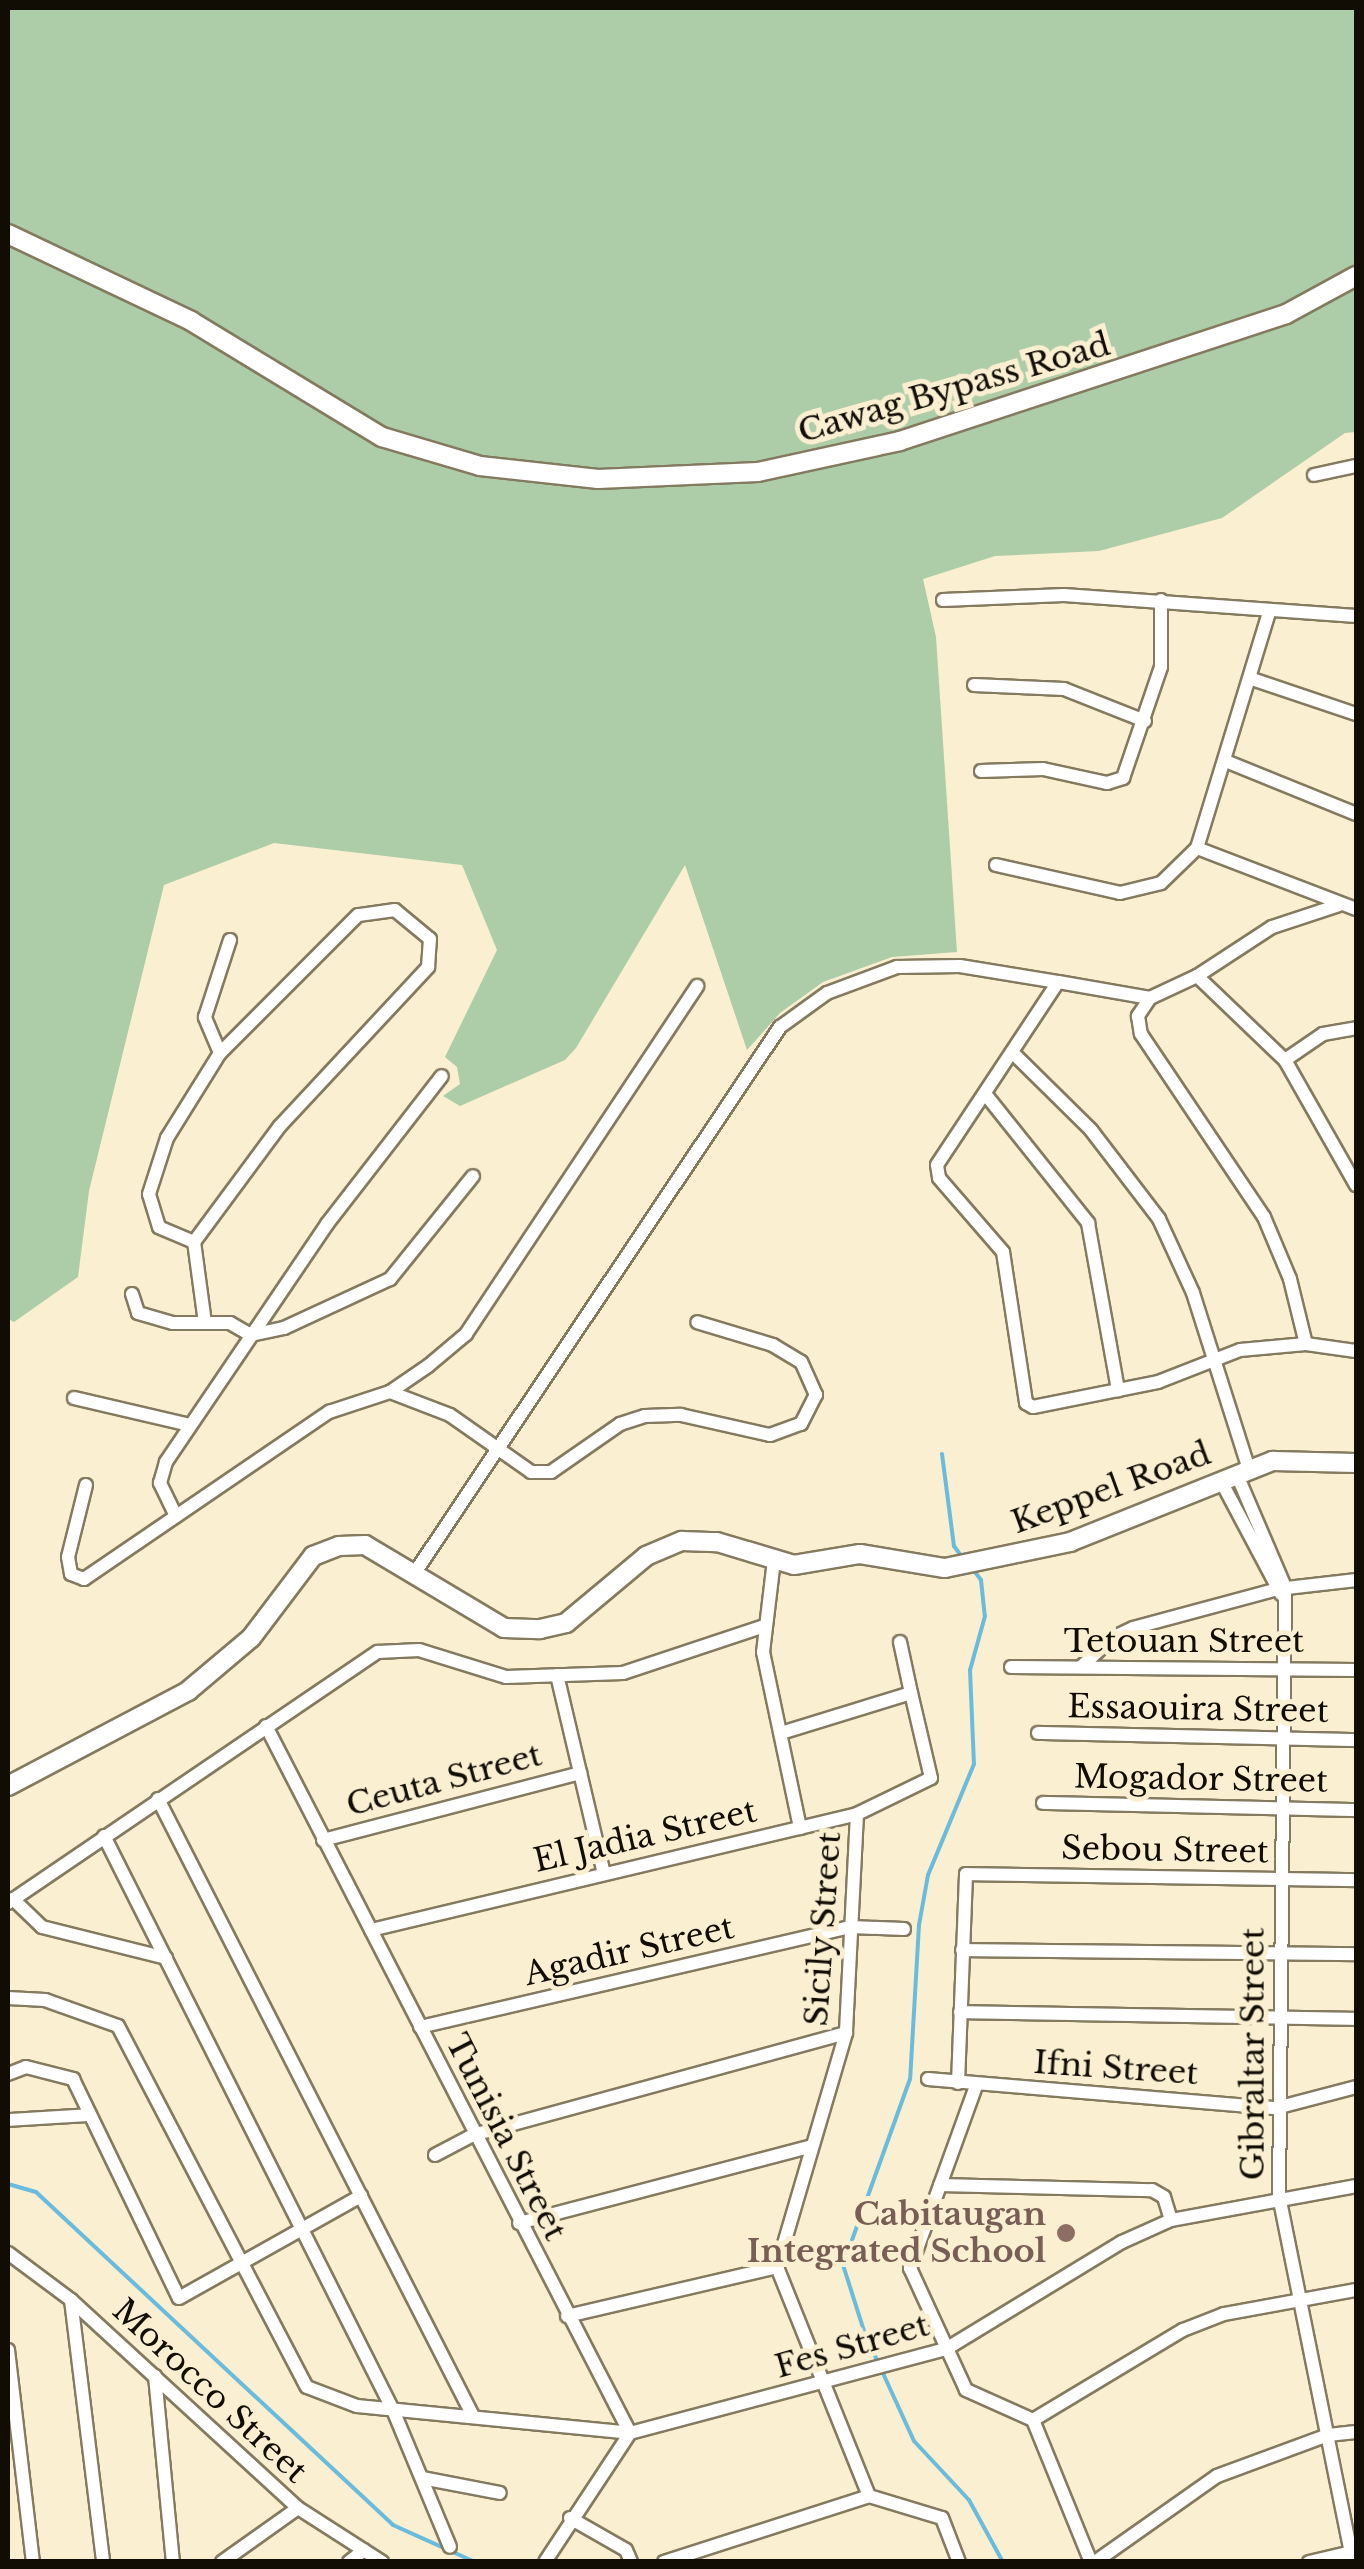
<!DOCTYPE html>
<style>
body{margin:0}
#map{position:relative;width:1364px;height:2569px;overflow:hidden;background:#faefd1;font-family:"Libre Baskerville",serif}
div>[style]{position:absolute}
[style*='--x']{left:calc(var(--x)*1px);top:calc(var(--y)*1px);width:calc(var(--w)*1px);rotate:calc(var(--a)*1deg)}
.green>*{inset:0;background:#adcca8}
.stream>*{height:4px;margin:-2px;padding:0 2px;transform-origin:2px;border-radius:2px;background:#69bcdd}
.roads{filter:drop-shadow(2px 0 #847a5f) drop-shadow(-2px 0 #847a5f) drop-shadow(0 2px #847a5f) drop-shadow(0 -2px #847a5f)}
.street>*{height:12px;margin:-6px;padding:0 6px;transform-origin:6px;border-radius:6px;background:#fff}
.secondary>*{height:18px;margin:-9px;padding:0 9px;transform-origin:9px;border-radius:9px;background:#fff}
.dots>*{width:28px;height:28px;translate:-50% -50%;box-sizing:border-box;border:5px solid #faefd1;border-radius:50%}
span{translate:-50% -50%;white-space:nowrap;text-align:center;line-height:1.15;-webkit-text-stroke:10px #faefd1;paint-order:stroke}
.street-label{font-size:32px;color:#110d04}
.education-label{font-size:32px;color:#785e54;font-weight:700}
.right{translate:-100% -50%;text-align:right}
.frame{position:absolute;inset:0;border:10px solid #110d04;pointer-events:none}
</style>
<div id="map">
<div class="green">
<div style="clip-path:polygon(8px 8px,1356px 8px,1356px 432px,1345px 433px,1222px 518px,1099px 551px,995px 556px,923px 579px,936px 637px,957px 952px,892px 957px,823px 982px,780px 1013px,747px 1050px,685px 865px,576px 1048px,565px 1060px,460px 1106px,443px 1096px,460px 1084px,457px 1067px,445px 1057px,497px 950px,462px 865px,274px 843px,164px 885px,89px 1191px,78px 1277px,14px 1322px,8px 1319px)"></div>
</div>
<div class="stream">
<div style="--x:942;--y:1454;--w:93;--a:82.6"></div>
<div style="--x:954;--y:1546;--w:14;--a:54"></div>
<div style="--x:972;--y:1568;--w:15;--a:53"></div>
<div style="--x:981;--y:1580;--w:36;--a:84"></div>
<div style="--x:985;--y:1616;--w:56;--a:105.5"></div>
<div style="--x:970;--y:1670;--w:94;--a:87.6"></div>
<div style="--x:974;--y:1764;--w:120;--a:112.5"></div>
<div style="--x:928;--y:1875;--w:51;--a:100.2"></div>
<div style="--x:919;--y:1925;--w:154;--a:93.3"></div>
<div style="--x:910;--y:2079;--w:198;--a:109.8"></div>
<div style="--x:843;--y:2265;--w:72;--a:72.3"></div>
<div style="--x:865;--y:2334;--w:118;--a:65.4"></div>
<div style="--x:914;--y:2441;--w:81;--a:47"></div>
<div style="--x:969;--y:2500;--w:71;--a:61.3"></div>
<div style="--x:8;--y:2184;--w:29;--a:16"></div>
<div style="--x:36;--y:2192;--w:488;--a:43"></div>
<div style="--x:393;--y:2525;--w:90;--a:24.3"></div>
</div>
<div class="roads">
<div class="street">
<div style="--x:1314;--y:475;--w:43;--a:-12.1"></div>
<div style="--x:943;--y:600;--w:121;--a:-2.4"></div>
<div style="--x:1064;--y:595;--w:293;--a:4.1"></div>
<div style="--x:1252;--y:679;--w:110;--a:18.6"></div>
<div style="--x:974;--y:685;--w:90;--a:2.5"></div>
<div style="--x:1064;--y:689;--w:87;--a:21.6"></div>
<div style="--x:1228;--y:762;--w:138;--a:22.1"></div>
<div style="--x:981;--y:771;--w:62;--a:-1.8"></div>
<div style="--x:1043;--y:769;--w:66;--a:12.3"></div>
<div style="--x:1107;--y:783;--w:17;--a:-17"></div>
<div style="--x:1123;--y:778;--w:117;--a:-71.1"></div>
<div style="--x:1161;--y:667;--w:67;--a:-90"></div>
<div style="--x:1197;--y:848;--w:170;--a:21"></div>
<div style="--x:996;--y:865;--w:127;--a:12.7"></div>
<div style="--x:1120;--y:893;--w:42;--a:-13.7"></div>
<div style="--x:1161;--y:883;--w:50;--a:-44.2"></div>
<div style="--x:1197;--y:848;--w:247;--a:-73"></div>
<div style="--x:1339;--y:905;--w:71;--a:161.8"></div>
<div style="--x:1272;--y:927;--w:90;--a:146.8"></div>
<div style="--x:1197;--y:976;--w:122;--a:43.7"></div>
<div style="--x:1285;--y:1060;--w:144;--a:60.4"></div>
<div style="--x:1197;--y:976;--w:52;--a:154.9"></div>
<div style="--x:1150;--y:998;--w:93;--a:-170.1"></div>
<div style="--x:1058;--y:982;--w:219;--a:123.5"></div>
<div style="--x:937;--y:1165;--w:13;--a:81"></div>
<div style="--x:939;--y:1178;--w:98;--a:49.1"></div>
<div style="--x:1003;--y:1252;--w:153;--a:81.3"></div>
<div style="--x:1026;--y:1403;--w:8;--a:30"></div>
<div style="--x:1033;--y:1407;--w:127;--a:-11.3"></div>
<div style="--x:1158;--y:1382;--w:88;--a:-21.3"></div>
<div style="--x:1240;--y:1350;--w:66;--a:-5.2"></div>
<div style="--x:1306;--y:1344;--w:50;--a:8"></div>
<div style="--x:1150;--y:998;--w:22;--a:124"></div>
<div style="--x:1138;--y:1016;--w:18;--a:81"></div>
<div style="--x:1141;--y:1034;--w:220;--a:56.1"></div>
<div style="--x:1264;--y:1217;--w:67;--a:67.2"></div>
<div style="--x:1290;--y:1279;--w:67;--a:76.2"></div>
<div style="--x:1014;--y:1054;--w:108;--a:44.6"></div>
<div style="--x:1091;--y:1130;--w:112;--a:52.6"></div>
<div style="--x:1159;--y:1219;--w:81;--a:65.3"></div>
<div style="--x:1193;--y:1293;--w:186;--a:72.4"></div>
<div style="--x:1285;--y:1060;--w:46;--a:-34.4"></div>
<div style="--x:1323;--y:1034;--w:34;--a:-10"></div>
<div style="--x:986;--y:1095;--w:164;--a:51.4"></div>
<div style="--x:1088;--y:1223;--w:170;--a:79.8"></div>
<div style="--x:194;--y:1242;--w:38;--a:-157"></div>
<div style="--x:159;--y:1227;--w:34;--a:-107"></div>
<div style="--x:149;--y:1194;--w:59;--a:-72.2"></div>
<div style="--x:167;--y:1138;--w:100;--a:-58.1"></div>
<div style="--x:220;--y:1053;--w:39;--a:-113"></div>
<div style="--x:205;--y:1017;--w:81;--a:-72"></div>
<div style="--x:132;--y:1294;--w:20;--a:72"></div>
<div style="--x:138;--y:1313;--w:36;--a:16"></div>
<div style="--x:173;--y:1323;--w:57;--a:0"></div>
<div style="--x:230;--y:1323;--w:24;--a:30"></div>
<div style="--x:251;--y:1335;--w:34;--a:-12"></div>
<div style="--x:284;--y:1328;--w:117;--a:-24.8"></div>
<div style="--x:390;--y:1279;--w:132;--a:-51.1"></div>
<div style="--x:205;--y:1323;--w:82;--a:-97.7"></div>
<div style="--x:194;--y:1242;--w:143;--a:-53.5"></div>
<div style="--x:279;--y:1127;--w:219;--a:-47"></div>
<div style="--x:428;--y:967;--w:28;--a:-86"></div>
<div style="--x:430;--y:939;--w:45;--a:-140.4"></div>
<div style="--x:395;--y:910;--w:37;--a:172"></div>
<div style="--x:358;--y:915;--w:195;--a:135"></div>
<div style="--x:390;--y:1392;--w:64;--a:21"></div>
<div style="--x:450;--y:1415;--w:99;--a:35.1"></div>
<div style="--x:531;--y:1472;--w:20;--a:0"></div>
<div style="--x:551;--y:1472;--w:84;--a:-34.8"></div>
<div style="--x:620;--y:1424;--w:26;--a:-18"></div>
<div style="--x:645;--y:1416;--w:36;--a:-2"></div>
<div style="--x:681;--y:1415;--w:91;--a:12.7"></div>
<div style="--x:770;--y:1435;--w:33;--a:-20"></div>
<div style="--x:801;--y:1424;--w:33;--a:-63"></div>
<div style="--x:816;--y:1395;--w:36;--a:-114"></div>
<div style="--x:801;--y:1362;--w:33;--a:-149"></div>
<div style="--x:773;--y:1345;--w:79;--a:-163.2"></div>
<div style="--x:74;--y:1398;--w:119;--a:13.1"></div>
<div style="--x:1237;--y:1475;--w:122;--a:66.8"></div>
<div style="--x:1285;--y:1587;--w:609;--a:90.56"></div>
<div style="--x:1279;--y:2196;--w:373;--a:78.6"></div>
<div style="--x:1221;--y:1481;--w:128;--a:62"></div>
<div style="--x:86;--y:1485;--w:74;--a:104"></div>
<div style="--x:68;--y:1557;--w:17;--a:80"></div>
<div style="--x:71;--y:1574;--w:14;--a:21"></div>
<div style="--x:84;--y:1579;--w:297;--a:-34.3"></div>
<div style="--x:329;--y:1412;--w:64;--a:-18.2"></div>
<div style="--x:390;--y:1392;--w:46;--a:-34.4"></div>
<div style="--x:428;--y:1366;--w:50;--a:-40.1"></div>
<div style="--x:466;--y:1334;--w:418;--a:-56.4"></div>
<div style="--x:176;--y:1516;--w:37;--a:-116"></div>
<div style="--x:160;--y:1483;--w:22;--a:-74"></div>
<div style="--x:166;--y:1462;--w:287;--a:-55.9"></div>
<div style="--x:327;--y:1224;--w:187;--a:-52.2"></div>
<div style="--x:774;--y:1560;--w:93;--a:96.8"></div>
<div style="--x:763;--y:1652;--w:180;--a:78.1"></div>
<div style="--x:416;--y:1571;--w:655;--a:-56.21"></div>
<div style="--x:780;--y:1027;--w:58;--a:-35.9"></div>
<div style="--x:827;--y:993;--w:75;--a:-20.4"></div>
<div style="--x:897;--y:967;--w:63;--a:-0.9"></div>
<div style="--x:960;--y:966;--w:99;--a:9.3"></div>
<div style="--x:900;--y:1642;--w:52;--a:77.8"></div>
<div style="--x:1011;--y:1667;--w:345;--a:0.5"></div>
<div style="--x:1081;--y:1667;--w:42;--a:-43.1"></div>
<div style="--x:1112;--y:1638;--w:23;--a:-25"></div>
<div style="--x:1133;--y:1628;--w:150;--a:-15.1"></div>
<div style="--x:1278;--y:1589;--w:79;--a:-6.6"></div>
<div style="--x:557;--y:1675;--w:204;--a:76.7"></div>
<div style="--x:266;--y:1726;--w:795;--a:62.76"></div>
<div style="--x:630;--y:2433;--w:154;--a:123.4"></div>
<div style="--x:1038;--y:1733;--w:318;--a:1.3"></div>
<div style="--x:158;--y:1799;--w:693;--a:62.95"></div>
<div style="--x:1043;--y:1803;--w:313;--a:1.3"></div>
<div style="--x:857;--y:1814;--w:219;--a:92.9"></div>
<div style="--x:846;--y:2033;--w:244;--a:106.4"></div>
<div style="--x:777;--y:2267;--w:247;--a:68.1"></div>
<div style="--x:869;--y:2496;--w:76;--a:16.8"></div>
<div style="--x:942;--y:2518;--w:47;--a:68.9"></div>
<div style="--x:104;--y:1836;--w:643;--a:63.28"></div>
<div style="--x:393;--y:2410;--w:148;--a:67.4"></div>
<div style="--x:323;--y:1840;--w:266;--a:-14.6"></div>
<div style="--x:13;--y:1899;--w:40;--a:44"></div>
<div style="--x:42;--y:1927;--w:128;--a:14"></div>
<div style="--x:8;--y:1903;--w:447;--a:-34.2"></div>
<div style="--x:378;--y:1652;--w:41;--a:-2.8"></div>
<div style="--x:419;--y:1650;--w:91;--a:17.2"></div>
<div style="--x:506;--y:1677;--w:117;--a:-2"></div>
<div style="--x:623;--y:1673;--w:149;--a:-18.4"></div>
<div style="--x:371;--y:1930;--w:500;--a:-13.4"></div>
<div style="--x:857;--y:1814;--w:82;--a:-25.9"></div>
<div style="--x:931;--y:1778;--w:87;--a:-103.2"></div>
<div style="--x:911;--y:1693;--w:136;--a:162.9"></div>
<div style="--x:962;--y:1950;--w:394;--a:0.6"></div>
<div style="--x:8;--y:1998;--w:37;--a:3"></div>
<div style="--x:45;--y:2000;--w:77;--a:19.6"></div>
<div style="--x:118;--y:2026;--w:407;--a:62.4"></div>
<div style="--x:307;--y:2387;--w:53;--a:20.8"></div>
<div style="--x:357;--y:2406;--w:274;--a:5.6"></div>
<div style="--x:630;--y:2433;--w:327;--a:-14.9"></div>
<div style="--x:946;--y:2349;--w:206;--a:-31.3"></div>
<div style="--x:1122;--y:2242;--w:54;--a:-24.2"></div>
<div style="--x:1171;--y:2220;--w:188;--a:-10.4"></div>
<div style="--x:960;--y:2012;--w:396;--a:1"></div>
<div style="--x:420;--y:2027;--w:442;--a:-13.1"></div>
<div style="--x:851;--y:1927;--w:53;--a:2.2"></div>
<div style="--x:8;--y:2074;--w:19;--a:-21"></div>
<div style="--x:26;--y:2067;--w:49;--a:14.3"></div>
<div style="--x:73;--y:2079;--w:243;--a:64.2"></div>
<div style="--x:179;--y:2298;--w:209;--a:-29.3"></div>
<div style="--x:928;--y:2079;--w:349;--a:4.8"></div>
<div style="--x:1276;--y:2108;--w:83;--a:-14.7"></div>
<div style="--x:958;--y:2083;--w:209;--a:-87.8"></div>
<div style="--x:966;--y:1874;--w:390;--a:0.9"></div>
<div style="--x:976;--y:2086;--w:194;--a:109.9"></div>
<div style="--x:910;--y:2268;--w:134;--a:65.3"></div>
<div style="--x:966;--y:2390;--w:73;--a:24.1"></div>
<div style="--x:1033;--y:2420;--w:153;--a:67.8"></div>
<div style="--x:8;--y:2120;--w:82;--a:-3.5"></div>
<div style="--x:435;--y:2155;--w:43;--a:-27.8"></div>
<div style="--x:473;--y:2135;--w:387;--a:-15.3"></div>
<div style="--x:940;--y:2185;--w:212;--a:1.4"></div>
<div style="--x:1152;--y:2190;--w:14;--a:30"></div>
<div style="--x:1164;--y:2197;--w:24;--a:73"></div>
<div style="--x:519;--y:2223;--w:303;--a:-14.7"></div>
<div style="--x:8;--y:2253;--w:79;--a:36.7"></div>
<div style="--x:71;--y:2300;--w:308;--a:42.5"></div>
<div style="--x:298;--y:2508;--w:100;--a:32.7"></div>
<div style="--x:71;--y:2300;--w:264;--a:83"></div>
<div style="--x:567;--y:2316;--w:216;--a:-13.1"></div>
<div style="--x:8;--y:2350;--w:213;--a:83.3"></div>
<div style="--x:155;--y:2376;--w:187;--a:84.5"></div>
<div style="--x:1033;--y:2420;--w:175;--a:-31"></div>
<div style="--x:1183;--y:2330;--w:44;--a:-21.3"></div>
<div style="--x:1224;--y:2314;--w:134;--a:-10.3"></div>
<div style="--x:422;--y:2478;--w:79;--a:10.9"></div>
<div style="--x:570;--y:2518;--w:64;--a:29.7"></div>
<div style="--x:626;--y:2550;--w:13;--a:67"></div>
<div style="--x:222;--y:2562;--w:93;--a:-35.4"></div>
<div style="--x:349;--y:2562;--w:19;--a:-39"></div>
<div style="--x:664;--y:2562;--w:215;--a:-17.8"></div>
<div style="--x:1095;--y:2562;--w:149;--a:-35.2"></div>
<div style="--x:1217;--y:2476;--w:118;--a:-20.3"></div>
<div style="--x:1328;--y:2435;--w:28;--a:-6"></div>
<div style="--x:1309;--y:2562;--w:48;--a:-13.2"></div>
</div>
<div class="secondary">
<div style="--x:8;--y:234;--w:203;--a:25.4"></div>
<div style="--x:191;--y:321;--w:223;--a:31.3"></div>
<div style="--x:382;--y:437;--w:102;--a:16.5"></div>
<div style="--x:480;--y:466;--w:119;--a:6.3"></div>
<div style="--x:598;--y:479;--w:160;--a:-2.5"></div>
<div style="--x:758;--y:472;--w:145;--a:-12.3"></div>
<div style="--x:900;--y:441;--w:406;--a:-18.2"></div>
<div style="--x:1286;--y:314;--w:80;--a:-28.5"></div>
<div style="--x:8;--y:1786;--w:204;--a:-27.8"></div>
<div style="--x:188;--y:1691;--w:82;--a:-40.1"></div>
<div style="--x:251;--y:1638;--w:103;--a:-52.9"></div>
<div style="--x:313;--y:1556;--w:28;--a:-21"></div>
<div style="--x:339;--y:1546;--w:26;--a:-2"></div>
<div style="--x:365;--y:1545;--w:162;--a:30.8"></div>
<div style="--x:504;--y:1628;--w:36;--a:2"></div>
<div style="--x:540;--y:1629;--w:27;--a:-13"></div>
<div style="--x:566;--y:1623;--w:104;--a:-39.9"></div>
<div style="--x:646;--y:1556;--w:39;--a:-23"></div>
<div style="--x:682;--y:1541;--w:35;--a:2"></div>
<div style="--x:717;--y:1542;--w:80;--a:16.6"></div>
<div style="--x:794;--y:1565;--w:67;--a:-9.5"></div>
<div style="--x:860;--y:1554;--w:86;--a:9.4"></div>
<div style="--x:945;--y:1568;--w:128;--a:-11.7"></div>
<div style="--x:1070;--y:1542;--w:219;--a:-21.8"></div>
<div style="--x:1273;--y:1461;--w:83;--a:1.4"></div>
</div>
</div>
<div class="dots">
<div style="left:1066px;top:2233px;background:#8d6e63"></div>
</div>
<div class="street-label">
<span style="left:954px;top:388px;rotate:-16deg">Cawag Bypass Road</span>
<span style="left:1111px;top:1488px;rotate:-20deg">Keppel Road</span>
<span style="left:1184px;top:1641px">Tetouan Street</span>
<span style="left:1198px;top:1709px;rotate:1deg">Essaouira Street</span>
<span style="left:1201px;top:1779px;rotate:1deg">Mogador Street</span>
<span style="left:444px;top:1780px;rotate:-15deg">Ceuta Street</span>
<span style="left:645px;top:1836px;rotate:-13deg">El Jadia Street</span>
<span style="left:1165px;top:1850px;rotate:1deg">Sebou Street</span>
<span style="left:823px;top:1929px;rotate:-86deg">Sicily Street</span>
<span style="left:629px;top:1951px;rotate:-13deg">Agadir Street</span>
<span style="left:1253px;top:2054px;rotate:-90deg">Gibraltar Street</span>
<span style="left:1116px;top:2068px;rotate:4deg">Ifni Street</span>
<span style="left:506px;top:2137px;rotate:63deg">Tunisia Street</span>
<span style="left:852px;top:2346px;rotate:-16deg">Fes Street</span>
<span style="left:210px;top:2391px;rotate:43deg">Morocco Street</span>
</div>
<div class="education-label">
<span class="right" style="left:1046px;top:2233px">Cabitaugan<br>Integrated School</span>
</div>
<div class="frame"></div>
</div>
